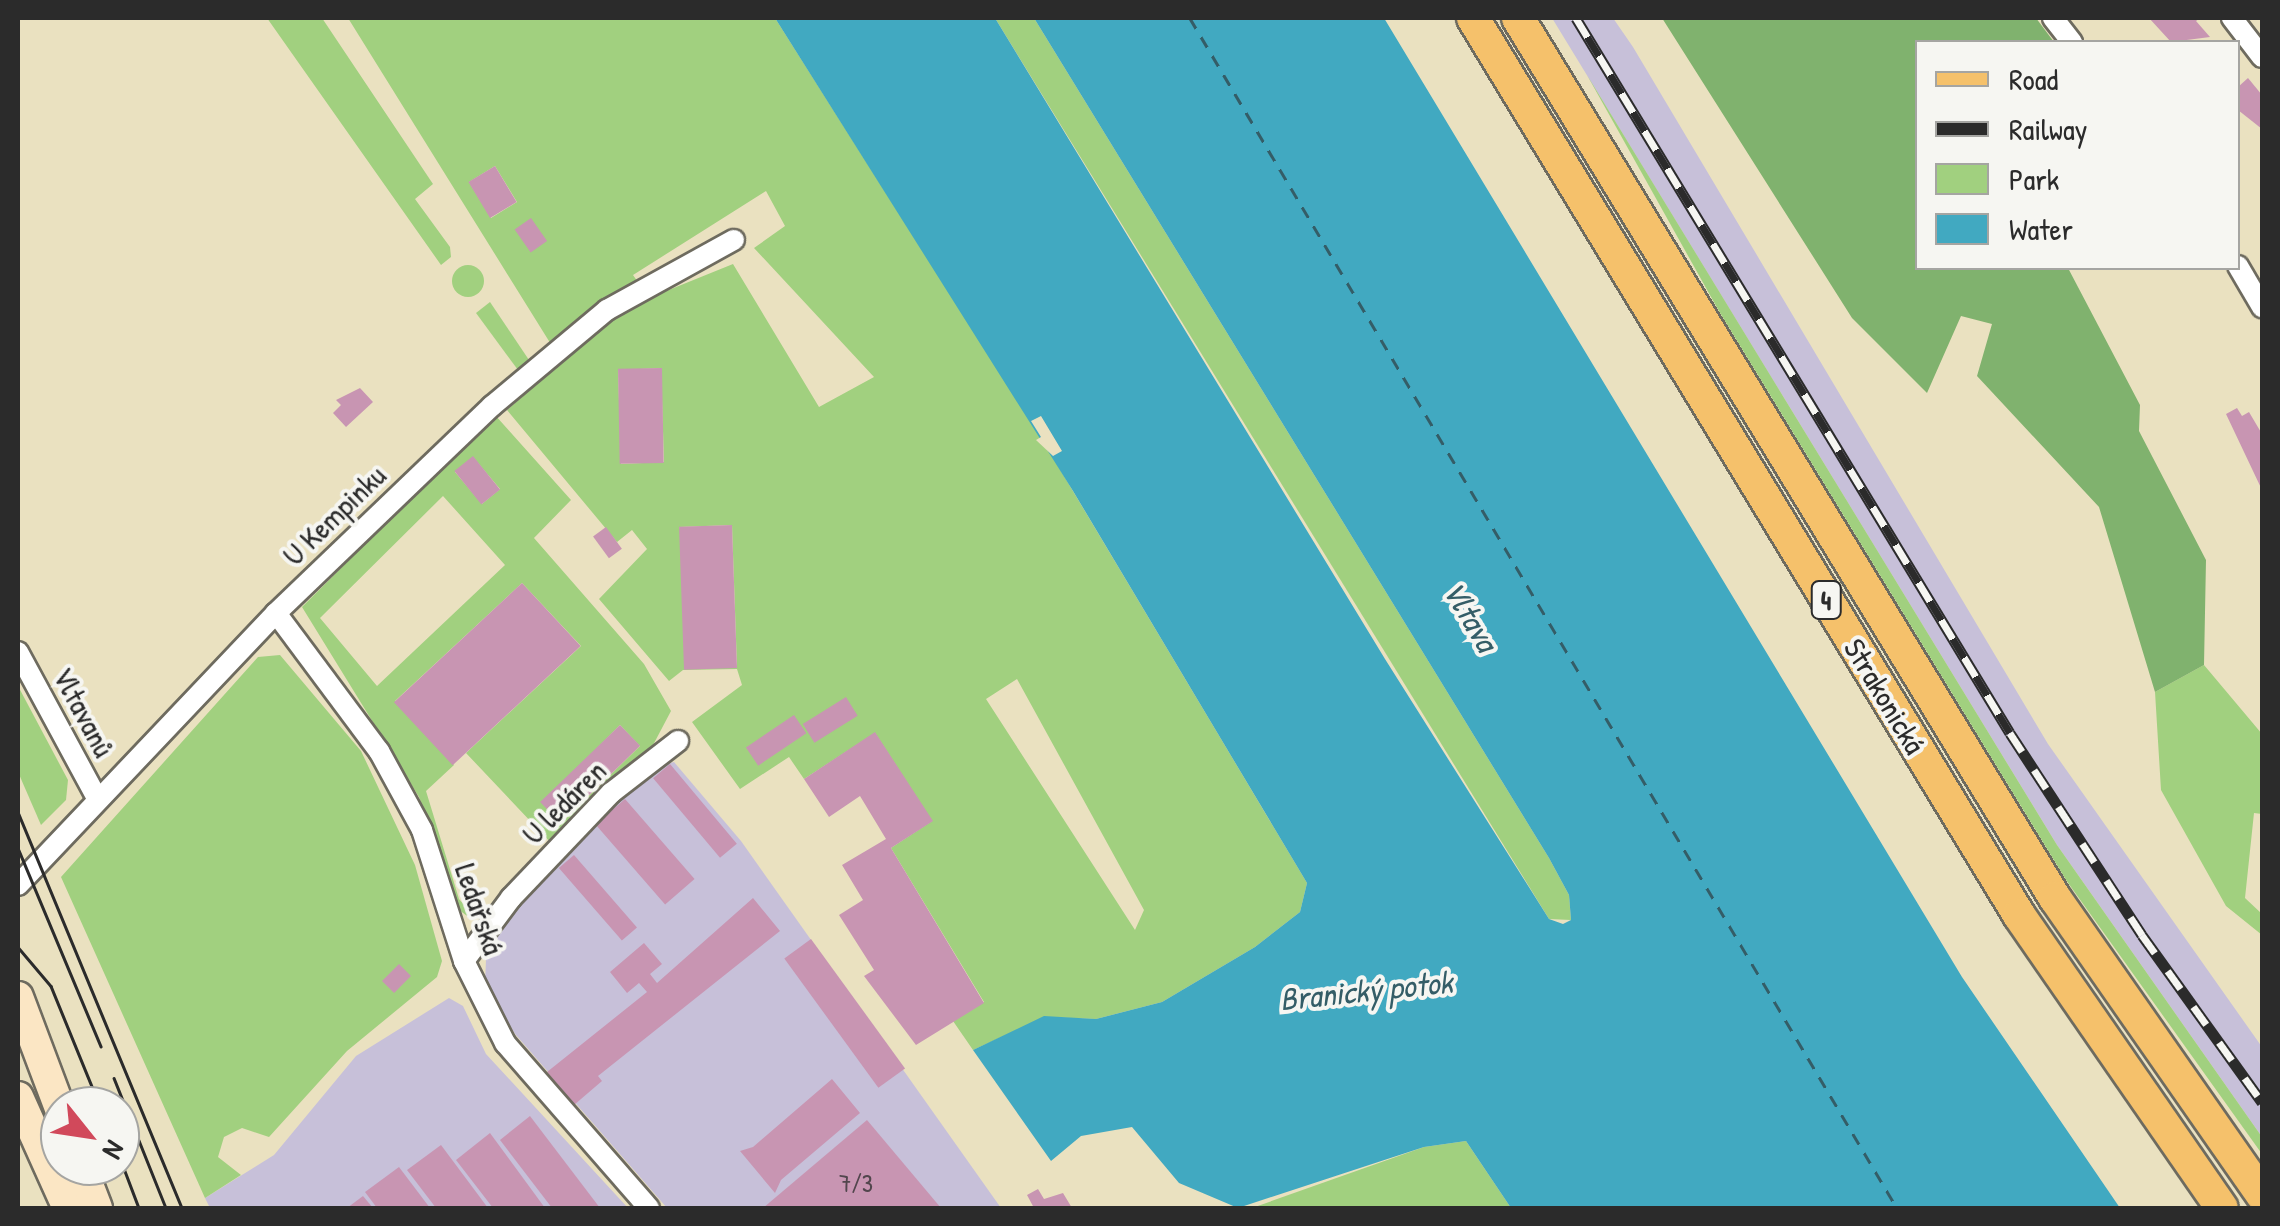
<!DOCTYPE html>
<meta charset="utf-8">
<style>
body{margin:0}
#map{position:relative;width:2280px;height:1226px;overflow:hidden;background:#eae1c0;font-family:"Patrick Hand",sans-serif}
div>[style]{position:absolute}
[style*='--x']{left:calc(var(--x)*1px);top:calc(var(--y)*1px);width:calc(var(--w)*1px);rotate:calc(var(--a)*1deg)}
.industrial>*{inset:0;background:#c7c0d9}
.green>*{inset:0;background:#a1d07f}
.round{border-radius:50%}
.forest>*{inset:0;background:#80b26e}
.water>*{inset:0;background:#41a9c1}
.pier>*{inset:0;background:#eae1c0}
.ferry>*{height:2.5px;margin-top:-1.25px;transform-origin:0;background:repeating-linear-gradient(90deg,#345d67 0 12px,transparent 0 22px)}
.building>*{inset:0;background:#c895b2;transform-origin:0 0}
.roads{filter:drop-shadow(2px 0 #6e6b5f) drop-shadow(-2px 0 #6e6b5f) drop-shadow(0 2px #6e6b5f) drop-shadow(0 -2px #6e6b5f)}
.street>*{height:20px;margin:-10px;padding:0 10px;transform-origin:10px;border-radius:10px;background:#fff}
.secondary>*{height:30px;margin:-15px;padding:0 15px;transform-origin:15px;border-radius:15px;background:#fbe6c4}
.primary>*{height:32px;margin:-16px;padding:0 16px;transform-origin:16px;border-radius:16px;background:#f5c16b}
.tram>*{height:2.5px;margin:-1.25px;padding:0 1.25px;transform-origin:1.25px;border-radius:1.25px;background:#2b2b2b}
.rail>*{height:11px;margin-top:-5.5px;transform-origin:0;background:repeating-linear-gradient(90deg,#f6f6f2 0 22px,#2b2b2b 0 44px);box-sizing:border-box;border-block:2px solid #2b2b2b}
span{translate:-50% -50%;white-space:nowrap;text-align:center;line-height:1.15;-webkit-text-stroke:8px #f6f6f2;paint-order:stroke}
.number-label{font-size:25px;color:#52464d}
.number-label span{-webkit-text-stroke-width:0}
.shield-label span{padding:2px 8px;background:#f6f6f2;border:2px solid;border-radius:8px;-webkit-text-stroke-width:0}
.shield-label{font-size:28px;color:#2b2b2b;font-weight:700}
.street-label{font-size:30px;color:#2b2b2b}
.water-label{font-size:32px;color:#345d67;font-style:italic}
.frame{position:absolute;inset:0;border:20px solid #2b2b2b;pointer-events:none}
.legend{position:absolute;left:1915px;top:40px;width:325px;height:230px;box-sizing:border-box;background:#f6f6f2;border:2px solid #a5a5a2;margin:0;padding:12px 18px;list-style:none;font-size:30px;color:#2b2b2b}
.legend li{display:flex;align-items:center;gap:20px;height:50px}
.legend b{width:50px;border:2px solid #a5a5a2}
.north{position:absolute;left:40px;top:1086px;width:100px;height:100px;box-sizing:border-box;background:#f6f6f2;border:2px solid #a5a5a2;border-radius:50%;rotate:120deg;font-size:28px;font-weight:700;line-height:40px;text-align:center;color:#2b2b2b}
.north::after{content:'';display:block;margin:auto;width:35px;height:45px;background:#d1495b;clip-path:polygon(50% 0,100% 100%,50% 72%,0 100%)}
</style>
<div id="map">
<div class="industrial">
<div style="clip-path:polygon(1552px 18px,1613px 18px,1633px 47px,2048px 744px,2262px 1047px,2262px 1137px,2057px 845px)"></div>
<div style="clip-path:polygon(674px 762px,741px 841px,1001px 1208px,667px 1208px,515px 1034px,485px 984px,487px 936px,595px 819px,656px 767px)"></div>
<div style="clip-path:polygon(449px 998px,463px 1006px,486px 1054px,628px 1208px,210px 1208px,205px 1198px,274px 1155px,356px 1056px)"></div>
</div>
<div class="green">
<div style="clip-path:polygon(267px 18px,322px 18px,433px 184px,415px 199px,450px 247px,451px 257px,441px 265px)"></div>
<div style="clip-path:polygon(evenodd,348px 18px,775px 18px,1043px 441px,1307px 883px,1300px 912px,1255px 947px,1162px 1002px,1096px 1019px,1045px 1017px,973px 1050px,953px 1021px,984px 1002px,891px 848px,932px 821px,875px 733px,804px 779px,789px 757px,740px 789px,692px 722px,742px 685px,737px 669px,683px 670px,669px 681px,599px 599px,647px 549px,632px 530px,617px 542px,507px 410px,562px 362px,348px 18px,495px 166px,517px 202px,491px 218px,469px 182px,495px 166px,348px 18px,766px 191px,785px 226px,754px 248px,874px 377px,819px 407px,733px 264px,649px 298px,633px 275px,766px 191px,348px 18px,661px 368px,664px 462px,621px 464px,618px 370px,661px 368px,348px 18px,732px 525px,737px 667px,679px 527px,732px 525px,348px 18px,1017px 679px,1144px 910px,1135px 930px,986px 699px,1017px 679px)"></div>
<div style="clip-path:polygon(995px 18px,1034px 18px,1549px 858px,1569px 895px,1571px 920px,1549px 919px)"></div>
<div style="clip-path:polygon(1587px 75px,2057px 845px,2262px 1137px,2262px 1154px,2066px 880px,1720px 313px)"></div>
<div class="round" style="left:452px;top:265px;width:32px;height:32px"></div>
<div style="clip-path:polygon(490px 302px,529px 360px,518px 370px,476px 313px)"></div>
<div style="clip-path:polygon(evenodd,495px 415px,571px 500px,534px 538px,644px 664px,671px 711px,652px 747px,488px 913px,471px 919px,458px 909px,419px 797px,302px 607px,495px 415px,473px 457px,500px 489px,482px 504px,455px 472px,473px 457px,495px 415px,443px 496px,505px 565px,377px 686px,320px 618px,443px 496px,495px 415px,522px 583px,581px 646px,466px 753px,552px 844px,483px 912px,471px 913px,459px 899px,426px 791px,454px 765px,395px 701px,522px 583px,495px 415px,620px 725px,640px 746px,561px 823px,542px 803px,620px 725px)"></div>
<div style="clip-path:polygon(280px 655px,361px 751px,415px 865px,442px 961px,437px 977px,347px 1051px,269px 1137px,242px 1128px,224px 1137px,218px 1157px,241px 1175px,205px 1198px,61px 877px,258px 657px)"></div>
<div style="clip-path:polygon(2204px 665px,2262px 734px,2262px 814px,2254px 813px,2245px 898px,2262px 914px,2262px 935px,2226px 906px,2161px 790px,2155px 692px)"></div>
<div style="clip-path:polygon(18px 686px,68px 780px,66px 800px,41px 825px,18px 772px)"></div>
<div style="clip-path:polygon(1466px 1141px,1511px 1208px,1252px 1208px,1424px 1147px)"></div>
</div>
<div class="forest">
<div style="clip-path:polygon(1662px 18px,2036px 18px,2054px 42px,1918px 42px,1918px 268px,2068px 268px,2140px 405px,2139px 431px,2206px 560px,2204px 665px,2155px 692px,2099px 507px,1977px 376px,1992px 324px,1961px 316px,1927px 393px,1852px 318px)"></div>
</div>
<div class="water">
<div style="clip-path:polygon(775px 18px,995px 18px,1385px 659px,1549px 919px,1563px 924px,1571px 920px,1569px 895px,1549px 858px,1034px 18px,1384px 18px,1962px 977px,2120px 1208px,1511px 1208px,1466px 1141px,1424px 1147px,1238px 1208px,1179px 1183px,1132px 1127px,1081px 1136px,1051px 1161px,973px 1050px,1044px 1016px,1096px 1019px,1162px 1002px,1255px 947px,1300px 912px,1307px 883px,1073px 491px)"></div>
</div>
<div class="pier">
<div style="clip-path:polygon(1041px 416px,1062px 451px,1053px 456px,1036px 440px,1041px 437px,1031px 421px)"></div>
</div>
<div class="ferry">
<div style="--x:1190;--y:18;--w:1384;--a:59.28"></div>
</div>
<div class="building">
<div style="clip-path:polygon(2149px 18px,2200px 18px,2196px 21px,2210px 37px,2171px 42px)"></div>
<div style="clip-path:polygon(2248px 78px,2262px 95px,2262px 129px,2238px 110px,2238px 87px)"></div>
<div style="left:495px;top:166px;width:42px;height:31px;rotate:59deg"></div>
<div style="left:531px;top:218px;width:28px;height:20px;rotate:55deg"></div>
<div style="left:662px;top:368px;width:95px;height:44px;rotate:89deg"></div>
<div style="clip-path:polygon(360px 388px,373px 402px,346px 427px,333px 413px,341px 405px,336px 400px)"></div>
<div style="clip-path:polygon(2237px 408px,2242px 416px,2249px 412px,2262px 434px,2262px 490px,2226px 414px)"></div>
<div style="left:473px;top:456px;width:43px;height:24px;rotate:51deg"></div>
<div style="left:732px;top:525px;width:143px;height:53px;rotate:88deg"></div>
<div style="left:606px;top:527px;width:27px;height:16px;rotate:54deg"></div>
<div style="left:522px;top:583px;width:86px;height:175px;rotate:47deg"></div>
<div style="left:846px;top:697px;width:22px;height:51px;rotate:58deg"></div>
<div style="left:794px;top:715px;width:22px;height:58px;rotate:56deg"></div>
<div style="left:620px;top:725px;width:29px;height:111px;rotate:46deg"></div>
<div style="clip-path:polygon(875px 732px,933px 821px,891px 848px,984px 1003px,916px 1045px,864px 976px,874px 970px,839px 915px,863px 900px,842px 865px,886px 839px,860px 796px,829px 817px,804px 779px)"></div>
<div style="left:670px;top:764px;width:104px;height:22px;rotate:50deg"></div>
<div style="left:625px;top:799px;width:106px;height:39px;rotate:49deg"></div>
<div style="left:574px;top:855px;width:96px;height:20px;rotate:49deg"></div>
<div style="clip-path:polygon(753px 898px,780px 931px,598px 1076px,602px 1081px,574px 1105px,547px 1072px,647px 992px,639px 983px,627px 993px,610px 972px,644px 943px,662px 964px,650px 974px,657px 983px)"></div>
<div style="left:811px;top:939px;width:160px;height:33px;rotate:54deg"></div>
<div style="left:399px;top:964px;width:17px;height:24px;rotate:45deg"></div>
<div style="clip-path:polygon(832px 1079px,860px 1113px,781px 1180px,775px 1193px,740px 1151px,753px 1147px)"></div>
<div style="clip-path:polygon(530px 1116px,600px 1208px,552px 1208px,500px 1140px)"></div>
<div style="clip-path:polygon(867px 1120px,941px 1208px,763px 1208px)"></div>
<div style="clip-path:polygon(490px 1133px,545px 1208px,493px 1208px,456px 1160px)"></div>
<div style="clip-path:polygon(441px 1145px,488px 1208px,436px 1208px,407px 1170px)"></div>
<div style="clip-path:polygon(399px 1167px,430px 1208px,377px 1208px,365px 1192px)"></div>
<div style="clip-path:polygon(1038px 1189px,1044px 1199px,1063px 1193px,1072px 1208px,1034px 1208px,1027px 1195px)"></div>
<div style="clip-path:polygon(363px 1196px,373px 1208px,347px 1208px)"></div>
</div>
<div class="roads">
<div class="street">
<div style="--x:2053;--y:18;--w:31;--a:52"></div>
<div style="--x:2232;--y:18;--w:49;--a:52.4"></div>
<div style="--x:2238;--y:266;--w:48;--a:59.7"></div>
<div style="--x:276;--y:613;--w:172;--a:53.3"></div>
<div style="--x:379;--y:751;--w:90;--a:61.4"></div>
<div style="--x:422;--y:830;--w:138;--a:72.2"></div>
<div style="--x:464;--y:961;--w:92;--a:63.4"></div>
<div style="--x:505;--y:1043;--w:219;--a:48.9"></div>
<div style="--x:18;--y:652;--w:168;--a:61.6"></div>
<div style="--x:18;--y:885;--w:375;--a:-46.5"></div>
<div style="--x:276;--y:613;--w:299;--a:-43.8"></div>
<div style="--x:492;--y:406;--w:150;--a:-39.9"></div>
<div style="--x:607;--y:310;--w:145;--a:-28.9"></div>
<div style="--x:464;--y:961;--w:79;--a:-53.3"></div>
<div style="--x:511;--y:898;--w:145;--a:-46.4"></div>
<div style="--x:611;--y:793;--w:85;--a:-37.8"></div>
</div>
<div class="secondary">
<div style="--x:18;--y:997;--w:120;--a:69.4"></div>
<div style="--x:18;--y:1097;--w:122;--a:65.8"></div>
<div style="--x:81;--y:1166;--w:45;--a:69.1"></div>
</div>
<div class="primary">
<div style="--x:1473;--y:18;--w:1050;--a:58.67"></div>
<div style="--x:2019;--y:915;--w:356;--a:55.3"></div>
<div style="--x:1518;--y:18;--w:1031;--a:58.61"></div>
<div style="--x:2055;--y:898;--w:362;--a:55.1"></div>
</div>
</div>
<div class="tram">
<div style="--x:18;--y:812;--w:429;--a:67.5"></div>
<div style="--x:18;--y:848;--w:215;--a:67.3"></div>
<div style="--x:18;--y:947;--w:51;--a:49.8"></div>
<div style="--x:51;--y:986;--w:130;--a:67.8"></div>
<div style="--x:114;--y:1078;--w:140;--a:68.2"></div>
<div style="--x:120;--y:1158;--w:53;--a:69.2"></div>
</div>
<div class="rail">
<div style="--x:1576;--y:18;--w:836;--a:58.74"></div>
<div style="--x:2010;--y:733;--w:241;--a:56.8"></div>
<div style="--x:2142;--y:935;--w:206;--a:54.3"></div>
</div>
<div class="number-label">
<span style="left:856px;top:1183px">7/3</span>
</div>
<div class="shield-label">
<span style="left:1826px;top:600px">4</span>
</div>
<div class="street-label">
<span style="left:334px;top:515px;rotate:-44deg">U Kempinku</span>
<span style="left:1885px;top:696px;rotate:59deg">Strakonická</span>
<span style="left:84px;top:712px;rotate:62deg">Vltavanů</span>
<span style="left:564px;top:802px;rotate:-45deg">U ledáren</span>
<span style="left:480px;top:909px;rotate:71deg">Ledařská</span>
</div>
<div class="water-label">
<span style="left:1470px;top:616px;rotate:59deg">Vltava</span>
<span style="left:1366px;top:991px;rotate:-6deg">Branický potok</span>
</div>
<div class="frame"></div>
<ul class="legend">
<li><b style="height:12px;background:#f5c16b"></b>Road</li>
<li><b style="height:12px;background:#2b2b2b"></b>Railway</li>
<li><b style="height:28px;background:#a1d07f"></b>Park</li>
<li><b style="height:28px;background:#41a9c1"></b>Water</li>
</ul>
<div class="north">N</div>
</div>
